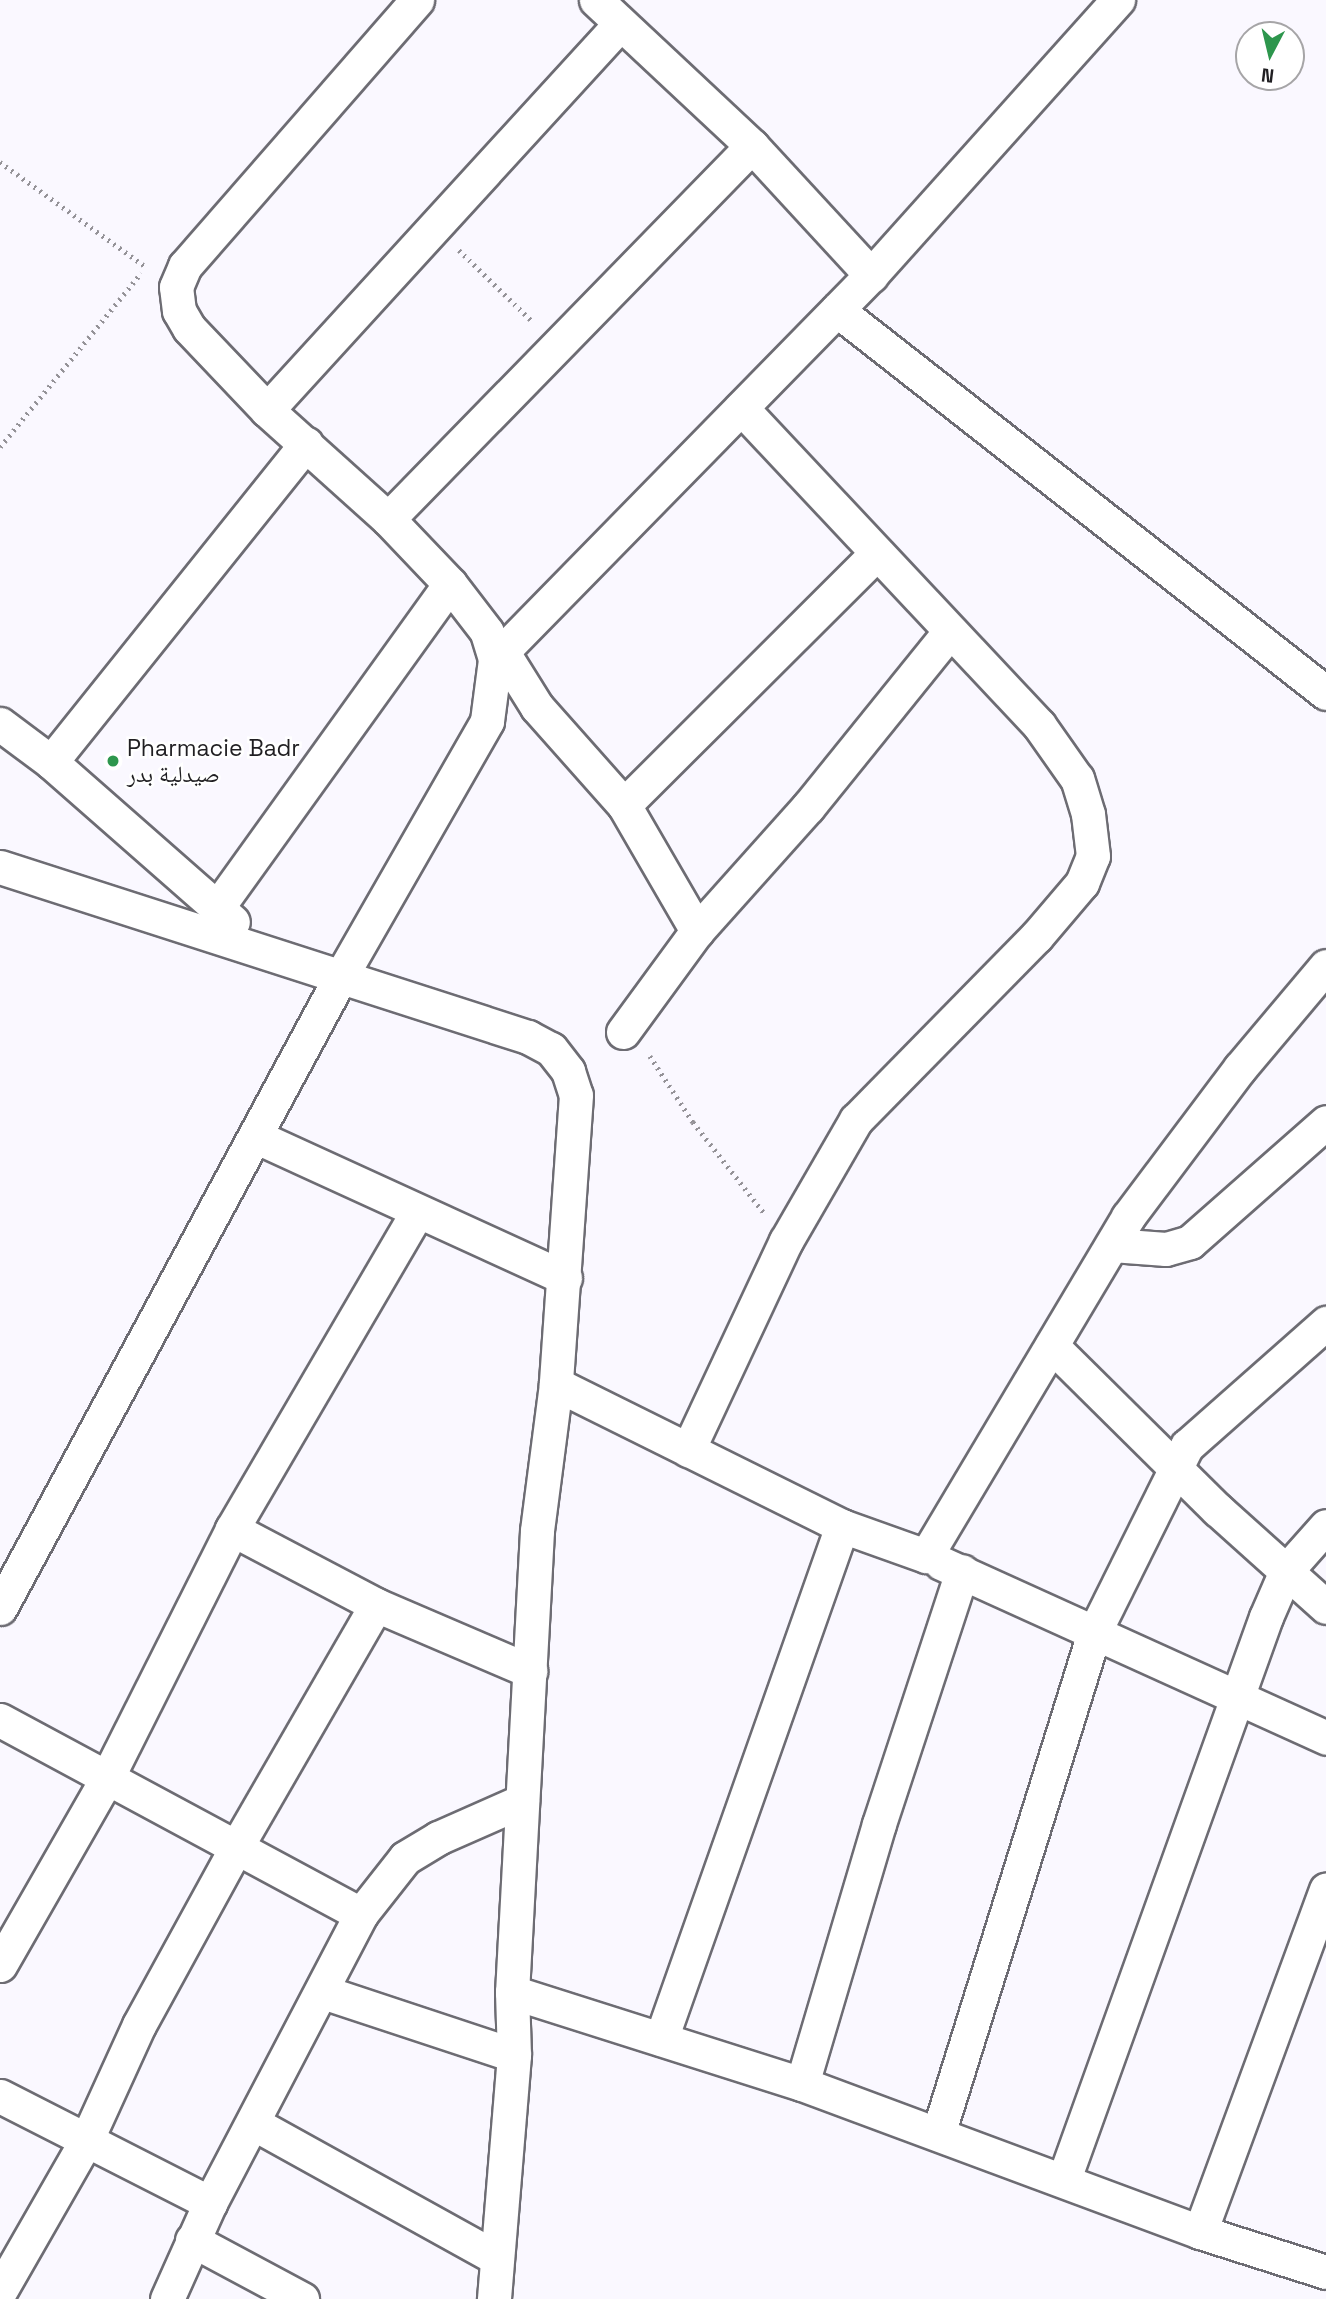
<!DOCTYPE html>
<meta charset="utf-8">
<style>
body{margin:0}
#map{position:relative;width:1326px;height:2299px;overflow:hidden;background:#faf8ff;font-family:"Space Grotesk","Noto Naskh Arabic",sans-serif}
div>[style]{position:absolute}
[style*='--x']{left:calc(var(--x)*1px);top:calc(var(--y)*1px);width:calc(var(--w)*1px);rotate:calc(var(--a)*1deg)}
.path>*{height:4.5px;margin-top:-2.25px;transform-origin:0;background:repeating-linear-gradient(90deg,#949297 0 2px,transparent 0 7px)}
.roads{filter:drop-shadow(2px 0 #6d6c73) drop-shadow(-2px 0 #6d6c73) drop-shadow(0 2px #6d6c73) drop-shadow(0 -2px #6d6c73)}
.minor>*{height:33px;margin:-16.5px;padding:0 16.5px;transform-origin:16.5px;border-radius:16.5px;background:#fff}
.dots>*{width:19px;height:19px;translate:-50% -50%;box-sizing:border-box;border:4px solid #fff;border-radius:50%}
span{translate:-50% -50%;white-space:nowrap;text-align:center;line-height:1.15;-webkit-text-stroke:5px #fff;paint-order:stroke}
.poi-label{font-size:23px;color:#201f22}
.left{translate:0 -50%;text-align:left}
.north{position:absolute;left:1235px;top:21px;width:70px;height:70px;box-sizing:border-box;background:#fff;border:2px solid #a6a5a7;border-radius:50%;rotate:187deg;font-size:19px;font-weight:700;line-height:28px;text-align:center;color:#201f22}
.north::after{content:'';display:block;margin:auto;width:24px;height:32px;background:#2d964d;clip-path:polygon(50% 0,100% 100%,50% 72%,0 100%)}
</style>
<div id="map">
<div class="path">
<div style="--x:0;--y:162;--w:180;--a:35.7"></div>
<div style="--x:459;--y:250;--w:103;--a:44.2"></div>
<div style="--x:0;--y:447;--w:224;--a:-51"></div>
<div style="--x:650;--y:1056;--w:79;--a:56.9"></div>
<div style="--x:693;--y:1122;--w:115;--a:52"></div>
</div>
<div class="roads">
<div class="minor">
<div style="--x:596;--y:0;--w:214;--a:43.1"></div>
<div style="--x:752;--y:146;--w:176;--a:47.3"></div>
<div style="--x:837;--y:310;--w:621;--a:38.07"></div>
<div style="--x:267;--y:410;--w:522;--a:-47.56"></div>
<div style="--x:388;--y:519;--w:521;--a:-45.7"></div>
<div style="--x:502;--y:651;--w:66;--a:58"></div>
<div style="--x:537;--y:707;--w:131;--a:48.4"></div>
<div style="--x:624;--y:805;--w:146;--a:59.9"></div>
<div style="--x:495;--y:659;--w:537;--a:-45.6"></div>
<div style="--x:871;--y:275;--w:370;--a:-48.1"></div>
<div style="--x:0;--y:724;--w:64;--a:36.7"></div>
<div style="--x:51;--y:762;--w:242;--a:41.3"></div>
<div style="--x:51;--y:762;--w:408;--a:-51.3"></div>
<div style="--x:624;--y:805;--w:357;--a:-44.9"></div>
<div style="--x:0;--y:867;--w:555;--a:17.85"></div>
<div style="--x:528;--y:1037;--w:26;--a:28"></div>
<div style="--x:551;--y:1049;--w:28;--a:52"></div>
<div style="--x:568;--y:1071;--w:25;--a:72"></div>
<div style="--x:576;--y:1095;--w:290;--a:94"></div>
<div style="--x:556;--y:1384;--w:148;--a:97.4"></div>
<div style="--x:537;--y:1531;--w:462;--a:93.1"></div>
<div style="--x:512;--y:1992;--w:63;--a:88.2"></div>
<div style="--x:514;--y:2055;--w:245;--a:94.7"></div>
<div style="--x:217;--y:908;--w:399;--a:-54.3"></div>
<div style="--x:623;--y:1032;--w:125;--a:-53.8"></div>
<div style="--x:697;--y:931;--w:166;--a:-48.2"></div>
<div style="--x:808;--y:807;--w:226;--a:-51.1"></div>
<div style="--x:255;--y:1136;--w:341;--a:24.6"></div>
<div style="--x:1112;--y:1245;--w:54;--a:4.2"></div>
<div style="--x:1166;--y:1249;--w:25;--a:-16"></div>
<div style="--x:1190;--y:1242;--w:181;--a:-41.4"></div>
<div style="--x:1052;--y:1346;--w:233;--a:44.7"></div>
<div style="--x:1218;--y:1510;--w:145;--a:41.9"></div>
<div style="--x:556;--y:1384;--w:319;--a:26.4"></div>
<div style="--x:842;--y:1526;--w:89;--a:19.7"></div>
<div style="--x:926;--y:1556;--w:395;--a:-59.2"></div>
<div style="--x:1128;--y:1217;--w:186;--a:-53.1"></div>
<div style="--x:1240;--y:1068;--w:133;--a:-49.9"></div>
<div style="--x:688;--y:1450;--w:231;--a:-64.9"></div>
<div style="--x:786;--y:1241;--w:140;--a:-60"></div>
<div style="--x:856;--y:1120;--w:257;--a:-45.5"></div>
<div style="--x:1036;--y:937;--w:71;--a:-49.6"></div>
<div style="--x:1082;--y:883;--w:29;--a:-68"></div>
<div style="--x:1093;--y:856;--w:42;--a:-96.8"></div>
<div style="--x:1088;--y:814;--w:37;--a:-107"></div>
<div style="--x:1077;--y:779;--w:66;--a:-125.1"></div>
<div style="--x:1039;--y:725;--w:435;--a:-133.2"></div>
<div style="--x:232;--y:1529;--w:163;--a:27.8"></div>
<div style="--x:376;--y:1605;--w:168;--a:23.2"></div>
<div style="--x:941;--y:1563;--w:423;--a:24.4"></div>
<div style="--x:0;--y:1608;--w:716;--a:-61.65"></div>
<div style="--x:340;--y:978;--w:296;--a:-60.2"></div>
<div style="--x:487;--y:721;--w:63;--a:-82.6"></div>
<div style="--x:495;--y:659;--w:28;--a:-107"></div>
<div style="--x:487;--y:632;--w:61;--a:-127.6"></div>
<div style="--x:450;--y:584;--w:90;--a:-133.6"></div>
<div style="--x:388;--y:519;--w:163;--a:-138"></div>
<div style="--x:267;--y:410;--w:113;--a:-133.6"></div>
<div style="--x:189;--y:328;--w:20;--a:-120"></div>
<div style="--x:179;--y:311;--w:24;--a:-97"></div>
<div style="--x:176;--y:287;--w:23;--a:-67"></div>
<div style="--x:185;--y:266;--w:353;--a:-48.9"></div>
<div style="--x:0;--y:1720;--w:410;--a:28.3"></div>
<div style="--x:0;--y:1965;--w:213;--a:-60.2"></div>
<div style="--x:106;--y:1780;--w:281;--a:-63.3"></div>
<div style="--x:232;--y:1529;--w:366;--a:-59.7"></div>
<div style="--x:323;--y:1992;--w:201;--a:18.3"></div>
<div style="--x:512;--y:1992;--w:304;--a:17.6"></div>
<div style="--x:802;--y:2084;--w:425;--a:20.4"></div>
<div style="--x:1200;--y:2232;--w:132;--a:17.6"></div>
<div style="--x:661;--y:2039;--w:544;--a:-70.57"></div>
<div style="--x:802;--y:2084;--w:271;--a:-73.5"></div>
<div style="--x:879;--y:1824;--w:266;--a:-71.8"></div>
<div style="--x:0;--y:2096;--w:236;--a:27"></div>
<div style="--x:253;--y:2123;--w:277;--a:29"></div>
<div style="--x:939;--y:2131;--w:522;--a:-72.71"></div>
<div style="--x:1094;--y:1633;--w:209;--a:-63.6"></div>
<div style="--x:1187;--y:1446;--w:186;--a:-41.5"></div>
<div style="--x:1064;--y:2179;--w:597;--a:-70.23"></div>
<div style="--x:1266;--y:1617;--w:50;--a:-66.5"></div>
<div style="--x:1286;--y:1571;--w:60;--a:-48.4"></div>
<div style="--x:1200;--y:2232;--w:365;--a:-69.8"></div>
<div style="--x:192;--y:2240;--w:125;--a:28.2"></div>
<div style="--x:0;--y:2291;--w:175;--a:-60.2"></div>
<div style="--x:87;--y:2139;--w:125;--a:-65.5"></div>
<div style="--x:139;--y:2025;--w:204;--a:-61.3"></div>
<div style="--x:237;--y:1846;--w:278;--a:-60"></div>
<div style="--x:167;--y:2299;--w:105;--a:-65.9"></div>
<div style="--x:210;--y:2203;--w:326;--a:-62.4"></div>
<div style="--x:361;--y:1914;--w:71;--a:-51.8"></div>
<div style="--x:405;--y:1858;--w:39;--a:-31"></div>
<div style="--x:438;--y:1838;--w:92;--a:-23.8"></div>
</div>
</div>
<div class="dots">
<div style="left:113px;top:761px;background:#2d964d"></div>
</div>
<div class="poi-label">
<span class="left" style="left:127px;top:761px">Pharmacie Badr<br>صيدلية بدر</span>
</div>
<div class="north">N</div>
</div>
